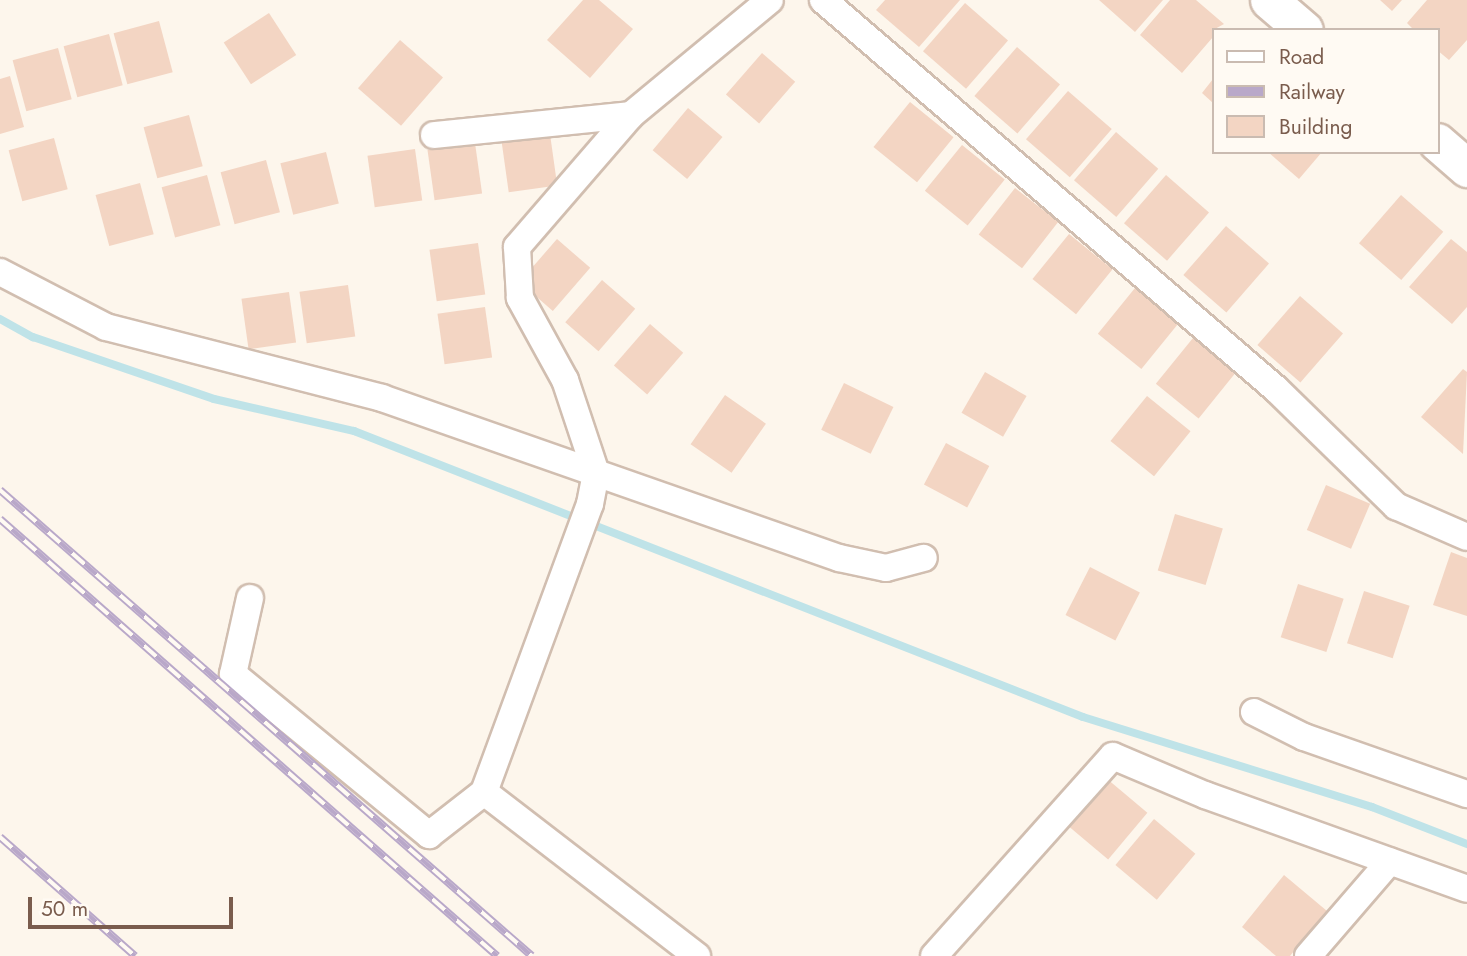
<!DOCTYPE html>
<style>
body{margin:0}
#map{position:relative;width:1467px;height:956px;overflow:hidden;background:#fdf6ec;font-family:Jost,sans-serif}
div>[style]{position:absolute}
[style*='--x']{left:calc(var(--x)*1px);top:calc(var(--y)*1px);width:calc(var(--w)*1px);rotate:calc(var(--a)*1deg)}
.stream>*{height:8px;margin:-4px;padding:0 4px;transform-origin:4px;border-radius:4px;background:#bfe3e8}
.building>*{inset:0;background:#f3d5c3;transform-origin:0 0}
.roads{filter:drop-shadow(2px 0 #d1beb0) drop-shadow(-2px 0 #d1beb0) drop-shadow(0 2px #d1beb0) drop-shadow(0 -2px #d1beb0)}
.minor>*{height:26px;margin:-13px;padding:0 13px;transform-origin:13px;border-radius:13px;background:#fff}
.secondary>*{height:37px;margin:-18.5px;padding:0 18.5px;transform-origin:18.5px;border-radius:18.5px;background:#fff}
.rail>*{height:8px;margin-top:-4px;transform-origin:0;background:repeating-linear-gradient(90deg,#fffaf3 0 16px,#b9a8c9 0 32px);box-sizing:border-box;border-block:2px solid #b9a8c9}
span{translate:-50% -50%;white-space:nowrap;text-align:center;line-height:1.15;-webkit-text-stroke:5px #fffaf3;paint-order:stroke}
.legend{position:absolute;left:1212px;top:28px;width:228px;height:126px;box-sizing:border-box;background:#fffaf3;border:2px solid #cabbb1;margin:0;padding:9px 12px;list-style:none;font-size:21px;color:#7a5c4d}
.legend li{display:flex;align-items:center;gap:14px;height:35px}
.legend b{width:35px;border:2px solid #cabbb1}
.scale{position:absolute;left:28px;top:897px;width:205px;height:32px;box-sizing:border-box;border:4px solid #7a5c4d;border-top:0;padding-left:9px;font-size:21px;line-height:24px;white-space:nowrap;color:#7a5c4d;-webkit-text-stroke:5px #fffaf3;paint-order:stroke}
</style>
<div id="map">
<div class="stream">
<div style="--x:0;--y:319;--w:38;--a:29"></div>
<div style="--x:33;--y:337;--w:191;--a:18.9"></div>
<div style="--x:214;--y:399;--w:144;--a:12.9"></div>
<div style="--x:354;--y:431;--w:783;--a:21.42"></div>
<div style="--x:1083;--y:717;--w:303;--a:17.3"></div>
<div style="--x:1372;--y:807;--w:102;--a:21.3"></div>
</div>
<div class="building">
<div style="clip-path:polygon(583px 0,599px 0,633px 29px,590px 78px,547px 40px)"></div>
<div style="clip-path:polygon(885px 0,960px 0,919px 47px,876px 10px)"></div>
<div style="clip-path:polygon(1099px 0,1163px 0,1135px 32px)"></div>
<div style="clip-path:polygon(1170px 0,1196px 0,1224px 24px,1213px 30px,1213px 37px,1182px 73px,1140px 35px)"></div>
<div style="clip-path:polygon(1380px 0,1402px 0,1392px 11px)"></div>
<div style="clip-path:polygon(1427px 0,1467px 0,1467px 40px,1449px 60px,1437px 50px,1437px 30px,1414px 30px,1407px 23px)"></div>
<div style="left:965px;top:3px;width:57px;height:64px;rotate:41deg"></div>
<div style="left:269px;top:13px;width:50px;height:54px;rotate:57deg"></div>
<div style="left:159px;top:21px;width:53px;height:47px;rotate:75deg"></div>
<div style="left:109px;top:34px;width:53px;height:47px;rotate:75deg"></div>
<div style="left:400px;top:40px;width:57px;height:64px;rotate:41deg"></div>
<div style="left:1017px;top:47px;width:57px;height:65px;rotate:41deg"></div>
<div style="left:58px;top:48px;width:53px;height:47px;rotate:75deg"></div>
<div style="left:762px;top:53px;width:44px;height:55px;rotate:41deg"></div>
<div style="clip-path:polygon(10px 76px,24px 127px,0 134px,0 79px)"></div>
<div style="clip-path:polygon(1213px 79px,1213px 103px,1202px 93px)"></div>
<div style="left:1068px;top:91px;width:58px;height:64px;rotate:41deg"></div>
<div style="left:910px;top:102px;width:56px;height:58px;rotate:39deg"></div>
<div style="left:688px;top:108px;width:45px;height:55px;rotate:40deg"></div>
<div style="left:189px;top:115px;width:53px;height:47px;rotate:75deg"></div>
<div style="left:1116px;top:132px;width:56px;height:64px;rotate:41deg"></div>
<div style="left:550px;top:134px;width:52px;height:49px;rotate:82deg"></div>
<div style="left:54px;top:138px;width:53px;height:47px;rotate:75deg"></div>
<div style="left:475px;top:143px;width:51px;height:48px;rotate:82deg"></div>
<div style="left:962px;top:145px;width:55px;height:59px;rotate:39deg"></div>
<div style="left:415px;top:149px;width:52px;height:48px;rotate:82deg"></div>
<div style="left:326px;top:152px;width:53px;height:47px;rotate:76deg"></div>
<div style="clip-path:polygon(1268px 152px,1322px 152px,1299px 179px)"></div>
<div style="left:266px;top:160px;width:54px;height:47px;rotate:75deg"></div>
<div style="left:207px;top:175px;width:52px;height:47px;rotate:75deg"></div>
<div style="left:1166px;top:175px;width:57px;height:64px;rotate:41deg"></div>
<div style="left:140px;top:183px;width:53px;height:46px;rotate:75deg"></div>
<div style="left:1015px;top:188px;width:55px;height:59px;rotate:38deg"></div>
<div style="left:1401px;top:195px;width:56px;height:64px;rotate:41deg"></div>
<div style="left:1226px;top:226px;width:57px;height:65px;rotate:41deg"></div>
<div style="left:1069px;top:234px;width:56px;height:58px;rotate:39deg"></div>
<div style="left:557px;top:239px;width:44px;height:57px;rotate:41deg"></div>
<div style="clip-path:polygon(1451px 239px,1467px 252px,1467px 307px,1452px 324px,1409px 287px)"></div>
<div style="left:478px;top:243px;width:52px;height:49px;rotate:82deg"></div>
<div style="left:602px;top:280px;width:44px;height:56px;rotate:41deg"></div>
<div style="left:348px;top:285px;width:52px;height:49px;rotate:82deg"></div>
<div style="left:1135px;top:288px;width:56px;height:59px;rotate:39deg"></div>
<div style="left:289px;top:292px;width:51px;height:48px;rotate:82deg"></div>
<div style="left:1300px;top:296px;width:57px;height:65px;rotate:41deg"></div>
<div style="left:485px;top:307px;width:51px;height:48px;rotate:82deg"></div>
<div style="left:650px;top:324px;width:44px;height:55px;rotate:41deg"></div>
<div style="left:1193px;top:338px;width:55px;height:59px;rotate:39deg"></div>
<div style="clip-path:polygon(1463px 369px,1467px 372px,1463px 454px,1421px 417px)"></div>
<div style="left:985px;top:372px;width:48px;height:47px;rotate:30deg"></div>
<div style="left:844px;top:383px;width:55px;height:52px;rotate:26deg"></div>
<div style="left:725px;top:395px;width:50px;height:60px;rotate:35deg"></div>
<div style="left:1147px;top:396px;width:56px;height:58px;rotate:39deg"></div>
<div style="left:946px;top:443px;width:49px;height:47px;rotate:28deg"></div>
<div style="left:1326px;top:485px;width:48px;height:49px;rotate:23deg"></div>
<div style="left:1175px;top:514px;width:50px;height:59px;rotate:17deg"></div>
<div style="clip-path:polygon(1451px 552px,1467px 558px,1467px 616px,1433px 605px)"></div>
<div style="left:1090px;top:567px;width:56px;height:54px;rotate:27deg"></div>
<div style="left:1298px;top:584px;width:48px;height:56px;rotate:18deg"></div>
<div style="left:1364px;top:591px;width:48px;height:55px;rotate:18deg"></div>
<div style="left:1106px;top:778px;width:54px;height:61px;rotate:40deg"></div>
<div style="left:1154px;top:819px;width:54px;height:60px;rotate:40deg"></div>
<div style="clip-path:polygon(1284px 875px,1327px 911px,1290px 956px,1276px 956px,1242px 927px)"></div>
</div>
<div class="roads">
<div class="minor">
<div style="--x:823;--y:0;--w:597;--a:40.65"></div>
<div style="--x:1276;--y:389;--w:168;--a:44.3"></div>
<div style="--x:1396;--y:506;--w:77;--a:23.6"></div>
<div style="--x:434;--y:135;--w:198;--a:-5.8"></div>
<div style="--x:0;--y:272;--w:119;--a:27.4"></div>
<div style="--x:106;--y:327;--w:285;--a:14.4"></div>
<div style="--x:382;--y:398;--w:484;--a:19.3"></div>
<div style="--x:839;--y:558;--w:48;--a:12"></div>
<div style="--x:886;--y:568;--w:39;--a:-15"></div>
<div style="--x:250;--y:598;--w:78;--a:102.6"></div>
<div style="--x:233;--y:674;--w:254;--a:39.4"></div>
<div style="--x:429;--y:835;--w:70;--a:-38"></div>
<div style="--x:484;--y:792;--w:269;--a:37.6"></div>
<div style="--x:1254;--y:712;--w:56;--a:26.6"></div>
<div style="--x:1304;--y:737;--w:173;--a:19.3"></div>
<div style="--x:484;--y:792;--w:307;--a:-69.8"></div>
<div style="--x:590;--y:504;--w:32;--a:-79"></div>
<div style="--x:596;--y:473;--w:98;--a:-108.4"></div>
<div style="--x:565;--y:380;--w:94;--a:-118.8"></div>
<div style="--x:520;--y:298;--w:51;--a:-93.4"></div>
<div style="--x:517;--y:247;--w:174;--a:-49.2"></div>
<div style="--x:631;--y:115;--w:180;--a:-39.6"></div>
<div style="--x:934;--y:956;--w:268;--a:-48.2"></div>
<div style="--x:1113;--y:756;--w:100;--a:23"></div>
<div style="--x:1205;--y:795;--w:278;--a:19.7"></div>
<div style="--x:1308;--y:956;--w:125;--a:-49.2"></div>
</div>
<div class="secondary">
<div style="--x:1269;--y:0;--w:46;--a:40.6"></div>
<div style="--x:1437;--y:142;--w:40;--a:41"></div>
</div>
</div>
<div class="rail">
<div style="--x:0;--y:490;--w:707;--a:41.22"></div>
<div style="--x:0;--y:519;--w:662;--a:41.32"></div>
<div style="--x:0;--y:837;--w:180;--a:41.4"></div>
</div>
<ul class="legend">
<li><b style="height:9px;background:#fff"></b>Road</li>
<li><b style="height:9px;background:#b9a8c9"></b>Railway</li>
<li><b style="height:19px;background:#f3d5c3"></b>Building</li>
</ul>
<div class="scale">50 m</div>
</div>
